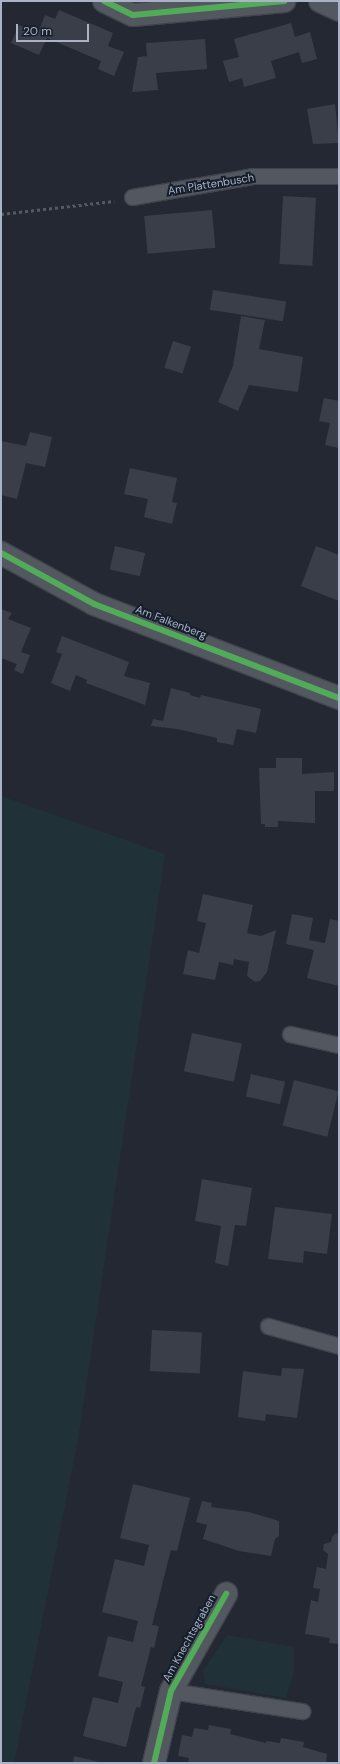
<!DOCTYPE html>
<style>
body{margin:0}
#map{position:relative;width:340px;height:1764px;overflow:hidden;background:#232832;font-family:"DM Sans",sans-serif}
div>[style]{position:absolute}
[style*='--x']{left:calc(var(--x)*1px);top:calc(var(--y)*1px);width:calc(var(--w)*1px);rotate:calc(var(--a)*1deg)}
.green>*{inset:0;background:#203238}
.building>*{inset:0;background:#3a3e48;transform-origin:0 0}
.path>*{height:2.5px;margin-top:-1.25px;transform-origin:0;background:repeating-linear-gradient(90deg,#545a62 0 3px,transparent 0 6px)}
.roads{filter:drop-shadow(1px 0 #3f434a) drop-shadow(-1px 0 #3f434a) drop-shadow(0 1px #3f434a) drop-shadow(0 -1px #3f434a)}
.lane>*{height:15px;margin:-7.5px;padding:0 7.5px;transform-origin:7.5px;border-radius:7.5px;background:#525760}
.street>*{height:22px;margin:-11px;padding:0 11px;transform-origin:11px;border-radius:11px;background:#525760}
.cycleway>*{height:6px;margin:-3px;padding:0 3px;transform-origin:3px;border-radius:3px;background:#51ab58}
span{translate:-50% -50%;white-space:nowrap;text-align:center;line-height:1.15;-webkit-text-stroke:4px #161e2c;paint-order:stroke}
.street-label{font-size:11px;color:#aab3c6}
.frame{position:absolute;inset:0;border:2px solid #aab3c6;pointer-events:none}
.scale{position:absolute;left:16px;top:24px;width:73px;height:18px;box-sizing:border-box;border:2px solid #aab3c6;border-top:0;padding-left:5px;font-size:12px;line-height:14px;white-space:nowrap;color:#aab3c6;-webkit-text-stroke:3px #161e2c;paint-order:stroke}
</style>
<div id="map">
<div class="green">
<div style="clip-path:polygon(1px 796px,165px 854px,78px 1440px,14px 1763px,1px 1763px)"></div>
<div style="clip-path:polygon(227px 1635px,294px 1647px,294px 1672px,286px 1698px,205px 1684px,203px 1671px)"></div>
</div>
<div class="building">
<div style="clip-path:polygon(59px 10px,113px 33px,108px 46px,124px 52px,114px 76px,98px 69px,101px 61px,47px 38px,39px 55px,11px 43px,19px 25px,38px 33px,45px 15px,55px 19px)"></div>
<div style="clip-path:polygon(291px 23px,295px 37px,310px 32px,317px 59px,302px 63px,299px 52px,271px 61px,276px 78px,244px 87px,242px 78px,229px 82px,223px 61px,239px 57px,234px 39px)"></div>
<div style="clip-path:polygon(205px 39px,207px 69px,156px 73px,158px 90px,132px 92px,138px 57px,147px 56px,146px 43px)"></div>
<div style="clip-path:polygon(335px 104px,339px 143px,313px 144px,307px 109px)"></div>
<div style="left:283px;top:196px;width:33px;height:68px;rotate:3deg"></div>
<div style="left:212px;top:210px;width:38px;height:68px;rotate:85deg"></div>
<div style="left:213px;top:290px;width:74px;height:20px;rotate:9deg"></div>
<div style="clip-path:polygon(241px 316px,265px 320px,259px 349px,303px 357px,298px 392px,249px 385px,238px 411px,218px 402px,233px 366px)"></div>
<div style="left:173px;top:341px;width:19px;height:28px;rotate:18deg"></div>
<div style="clip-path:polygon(324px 398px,339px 401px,339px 448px,325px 445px,330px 423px,319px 421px)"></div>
<div style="clip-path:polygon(30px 432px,52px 437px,45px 467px,26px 463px,17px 499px,1px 495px,1px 441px,26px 446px)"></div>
<div style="clip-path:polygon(130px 468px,177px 478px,172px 502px,177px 503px,172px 524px,144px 517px,148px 499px,124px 494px)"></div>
<div style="left:115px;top:546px;width:31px;height:24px;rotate:13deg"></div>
<div style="clip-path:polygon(316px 546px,339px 555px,339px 601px,301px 586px)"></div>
<div style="clip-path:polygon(1px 609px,12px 613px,8px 619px,31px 628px,21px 652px,30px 655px,23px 674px,14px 670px,17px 664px,1px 658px)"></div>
<div style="clip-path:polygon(62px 636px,129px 662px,124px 676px,150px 683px,145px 705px,86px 683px,87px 680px,76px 675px,70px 691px,51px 683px,62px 654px,56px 652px)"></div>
<div style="clip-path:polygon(171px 688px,190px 693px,190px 695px,200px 698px,201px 695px,261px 709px,256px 733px,237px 729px,233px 745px,217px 742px,217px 738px,177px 729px,151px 726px,153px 719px,163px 721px)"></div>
<div style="clip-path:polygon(276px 758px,302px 758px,302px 774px,334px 772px,334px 791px,315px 791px,315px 823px,278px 821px,278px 827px,265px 827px,265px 824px,261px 824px,259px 768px,276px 768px)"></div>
<div style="clip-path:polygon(203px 894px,253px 905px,247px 933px,261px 936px,276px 930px,267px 972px,260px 981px,255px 982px,247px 976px,249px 962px,234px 959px,233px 965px,219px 962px,215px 980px,183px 974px,188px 950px,199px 953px,206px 923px,197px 921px)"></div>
<div style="clip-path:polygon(292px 914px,313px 918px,309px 940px,325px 943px,330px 919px,339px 921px,339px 986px,307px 978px,314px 950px,286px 944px)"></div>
<div style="left:192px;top:1033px;width:51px;height:39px;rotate:12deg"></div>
<div style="left:251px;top:1074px;width:35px;height:23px;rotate:13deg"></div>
<div style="left:294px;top:1080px;width:46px;height:47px;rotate:14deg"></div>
<div style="clip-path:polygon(202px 1179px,252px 1188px,246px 1226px,235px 1225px,228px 1266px,215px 1263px,221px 1226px,195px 1221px)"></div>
<div style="clip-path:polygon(275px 1207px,332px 1214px,327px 1254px,304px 1251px,303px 1263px,268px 1259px)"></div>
<div style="left:152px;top:1330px;width:50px;height:41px;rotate:3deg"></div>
<div style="clip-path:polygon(282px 1368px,304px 1369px,297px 1418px,266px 1414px,265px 1421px,238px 1417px,243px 1371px,281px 1376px)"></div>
<div style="clip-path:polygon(133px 1484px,190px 1498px,177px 1551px,171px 1550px,168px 1561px,152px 1625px,159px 1626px,154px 1648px,151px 1647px,141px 1686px,145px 1687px,140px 1708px,136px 1707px,126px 1747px,83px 1736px,93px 1697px,118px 1703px,123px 1682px,98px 1676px,108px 1636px,133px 1642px,138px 1621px,102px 1612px,115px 1559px,144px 1566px,149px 1545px,120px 1538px)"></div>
<div style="clip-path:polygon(202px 1501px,212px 1503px,211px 1507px,249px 1512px,279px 1521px,279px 1536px,275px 1539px,271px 1556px,239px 1551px,203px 1539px,207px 1525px,196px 1522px)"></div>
<div style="clip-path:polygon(336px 1533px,339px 1534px,339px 1644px,329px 1643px,330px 1638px,305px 1634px,311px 1600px,318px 1602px,320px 1589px,313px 1588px,317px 1567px,326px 1569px,328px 1554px,323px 1550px,324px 1544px,331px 1542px,332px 1537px)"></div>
<div style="clip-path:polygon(209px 1725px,231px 1729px,230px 1734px,266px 1743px,266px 1741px,280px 1743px,281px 1738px,304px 1742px,303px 1747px,327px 1754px,326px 1763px,188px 1763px,189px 1758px,178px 1756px,182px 1735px,192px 1737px,194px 1728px,208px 1730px)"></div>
<div style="clip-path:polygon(74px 1756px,99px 1762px,99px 1763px,73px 1763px)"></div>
</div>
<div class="path">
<div style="--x:1;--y:214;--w:114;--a:-6.6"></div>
</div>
<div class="roads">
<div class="lane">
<div style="--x:132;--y:197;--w:122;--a:-9.9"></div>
<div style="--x:252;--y:176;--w:87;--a:0"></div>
<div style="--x:290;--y:1034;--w:50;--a:12.7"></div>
<div style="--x:268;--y:1326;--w:74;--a:15.7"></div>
<div style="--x:171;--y:1691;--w:133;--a:8.7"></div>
</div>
<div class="street">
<div style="--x:104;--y:1;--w:32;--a:26"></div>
<div style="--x:133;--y:15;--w:152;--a:-5.3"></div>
<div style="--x:320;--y:1;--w:21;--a:25"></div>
<div style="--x:1;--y:553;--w:106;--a:28.7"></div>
<div style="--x:94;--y:604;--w:262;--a:21"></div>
<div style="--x:154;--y:1763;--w:74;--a:-76.7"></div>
<div style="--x:171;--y:1691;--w:112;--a:-60.4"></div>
</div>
</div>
<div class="cycleway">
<div style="--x:104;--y:1;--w:32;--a:26"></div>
<div style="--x:133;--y:15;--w:152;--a:-5.3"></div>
<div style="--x:1;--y:553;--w:106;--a:28.7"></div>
<div style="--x:94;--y:604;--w:262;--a:21"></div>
<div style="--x:154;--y:1763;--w:74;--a:-76.7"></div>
<div style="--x:171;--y:1691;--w:112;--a:-60.4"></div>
</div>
<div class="street-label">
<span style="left:211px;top:184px;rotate:-9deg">Am Plattenbusch</span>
<span style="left:171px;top:622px;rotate:21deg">Am Falkenberg</span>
<span style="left:189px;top:1638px;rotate:-61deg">Am Knechtsgraben</span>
</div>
<div class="frame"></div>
<div class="scale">20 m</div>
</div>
